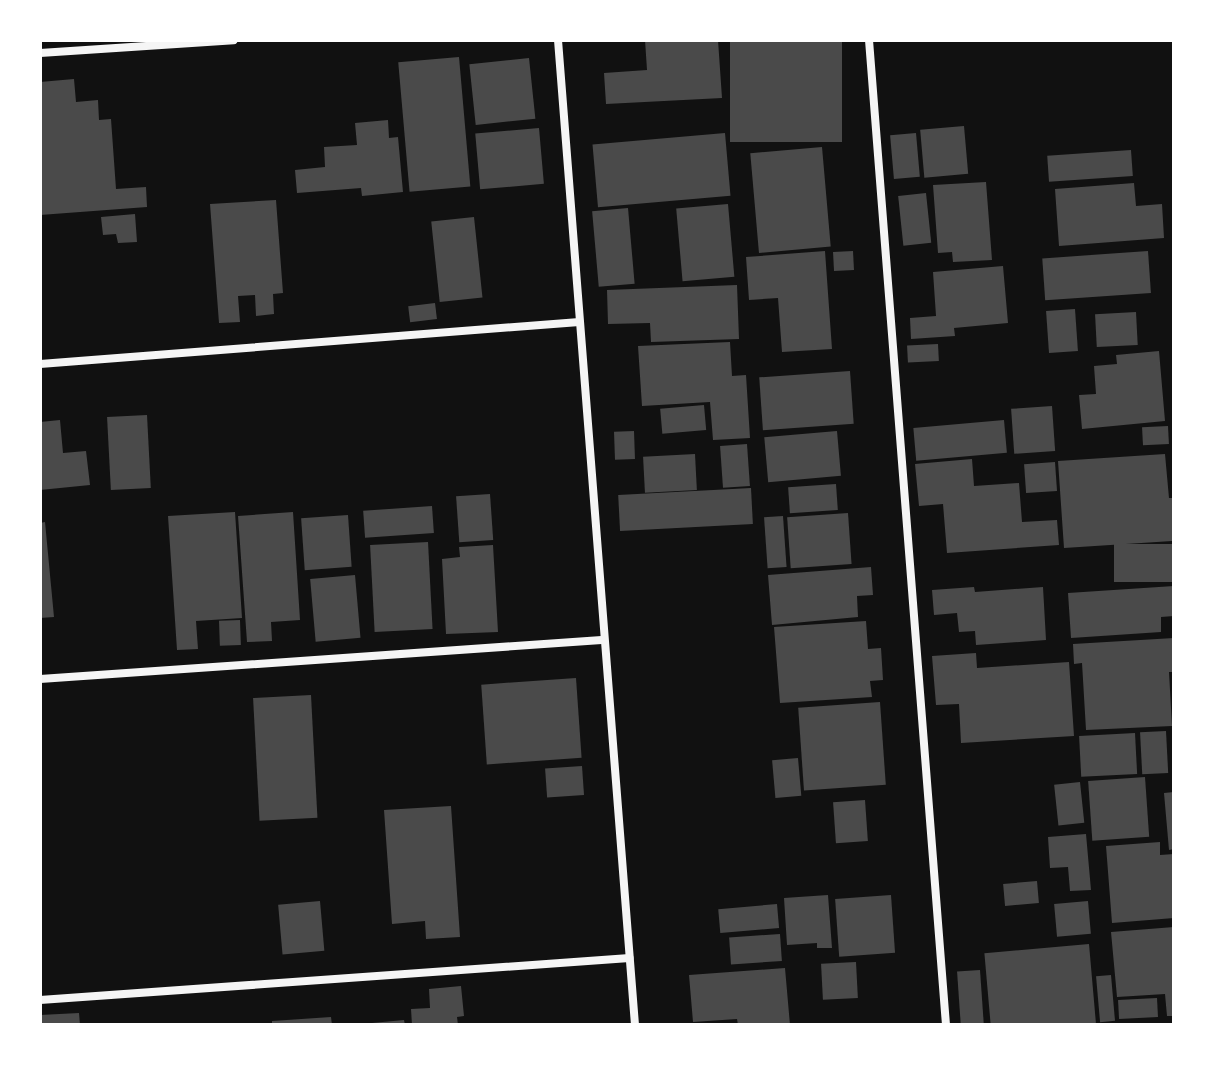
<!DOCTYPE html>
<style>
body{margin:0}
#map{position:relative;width:1214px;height:1065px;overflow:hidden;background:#111;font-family:"Playfair Display",serif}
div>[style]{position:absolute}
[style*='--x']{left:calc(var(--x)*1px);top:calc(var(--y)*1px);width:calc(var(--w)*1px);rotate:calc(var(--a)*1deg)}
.building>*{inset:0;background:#4a4a4a;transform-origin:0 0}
.minor>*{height:8px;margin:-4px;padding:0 4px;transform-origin:4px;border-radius:4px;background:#f5f5f5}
span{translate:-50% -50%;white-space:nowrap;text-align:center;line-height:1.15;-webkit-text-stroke:6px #fff;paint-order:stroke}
.frame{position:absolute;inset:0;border:42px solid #fff;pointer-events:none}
</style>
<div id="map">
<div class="building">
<div style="clip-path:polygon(645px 40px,718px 40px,722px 98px,606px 104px,604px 73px,647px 70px)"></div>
<div style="left:730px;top:40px;width:112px;height:102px"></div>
<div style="left:459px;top:57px;width:130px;height:61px;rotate:85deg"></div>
<div style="left:529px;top:58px;width:61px;height:60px;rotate:84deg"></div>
<div style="clip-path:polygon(74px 79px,76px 102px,98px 100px,99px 120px,111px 119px,116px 189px,146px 187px,147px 207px,40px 215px,40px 82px)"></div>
<div style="clip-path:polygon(388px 120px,389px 138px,398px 137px,403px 192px,362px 196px,361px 188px,297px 193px,295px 170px,325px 167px,324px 147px,357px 145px,355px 123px)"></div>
<div style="left:964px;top:126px;width:48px;height:44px;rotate:85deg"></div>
<div style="left:539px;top:128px;width:56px;height:64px;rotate:85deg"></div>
<div style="left:725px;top:133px;width:63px;height:133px;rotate:85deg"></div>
<div style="left:916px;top:133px;width:44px;height:26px;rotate:85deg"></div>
<div style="left:822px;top:147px;width:100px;height:72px;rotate:85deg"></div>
<div style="left:1131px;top:150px;width:26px;height:84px;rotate:86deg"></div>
<div style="clip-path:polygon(986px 182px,992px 260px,953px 262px,952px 252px,938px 253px,933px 185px)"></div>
<div style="clip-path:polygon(1134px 183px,1136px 206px,1162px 204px,1164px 238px,1059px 246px,1055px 189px)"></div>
<div style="left:926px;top:193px;width:50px;height:28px;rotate:84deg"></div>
<div style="clip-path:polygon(276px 200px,283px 293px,273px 294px,274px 314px,256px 316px,255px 295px,238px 296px,240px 322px,219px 323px,210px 204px)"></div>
<div style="left:728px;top:204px;width:73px;height:52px;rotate:85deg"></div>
<div style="left:628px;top:208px;width:76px;height:36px;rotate:85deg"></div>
<div style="clip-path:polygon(135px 214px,137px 242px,118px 243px,116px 234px,103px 235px,101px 217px)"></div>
<div style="left:474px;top:217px;width:81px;height:43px;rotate:84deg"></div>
<div style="clip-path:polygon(825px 251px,832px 349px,782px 352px,778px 298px,749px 300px,746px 257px)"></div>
<div style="left:853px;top:251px;width:19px;height:20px;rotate:87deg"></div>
<div style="left:1148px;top:251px;width:42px;height:106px;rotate:86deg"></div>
<div style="clip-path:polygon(1003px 266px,1008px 323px,954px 328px,955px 336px,911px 339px,910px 318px,936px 316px,933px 272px)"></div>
<div style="clip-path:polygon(737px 285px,739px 339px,651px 342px,650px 323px,608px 324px,607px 290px)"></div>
<div style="left:435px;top:303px;width:16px;height:27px;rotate:83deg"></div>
<div style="left:1075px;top:309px;width:42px;height:29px;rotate:86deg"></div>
<div style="left:1136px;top:312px;width:33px;height:41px;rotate:87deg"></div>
<div style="clip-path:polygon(730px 342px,732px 376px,746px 375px,750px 438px,713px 440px,710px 402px,642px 406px,638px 346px)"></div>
<div style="left:938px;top:344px;width:17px;height:31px;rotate:87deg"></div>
<div style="clip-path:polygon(1159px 351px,1165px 421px,1082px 429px,1079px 395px,1096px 394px,1094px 366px,1117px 364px,1116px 355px)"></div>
<div style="left:850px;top:371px;width:53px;height:91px;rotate:86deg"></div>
<div style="left:704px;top:405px;width:25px;height:44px;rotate:85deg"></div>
<div style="left:1052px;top:406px;width:45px;height:41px;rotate:86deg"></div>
<div style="left:147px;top:415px;width:73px;height:40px;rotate:87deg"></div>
<div style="clip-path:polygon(60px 420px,63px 453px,86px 451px,90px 485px,40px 490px,40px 422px)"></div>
<div style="left:1004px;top:420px;width:33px;height:91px;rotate:85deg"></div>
<div style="left:1168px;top:426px;width:18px;height:26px;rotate:87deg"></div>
<div style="left:634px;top:431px;width:28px;height:20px;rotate:88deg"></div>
<div style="left:837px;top:431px;width:45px;height:73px;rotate:85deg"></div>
<div style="left:747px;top:444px;width:42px;height:27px;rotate:86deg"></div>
<div style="left:695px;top:454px;width:36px;height:52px;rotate:87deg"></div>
<div style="clip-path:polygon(1165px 454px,1169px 498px,1174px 498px,1172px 541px,1064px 548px,1058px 461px)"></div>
<div style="clip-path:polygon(972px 459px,974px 486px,1019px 483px,1022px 522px,1057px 520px,1059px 545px,947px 553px,943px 504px,919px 506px,915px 464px)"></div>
<div style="left:1055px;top:462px;width:29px;height:31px;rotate:86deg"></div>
<div style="left:836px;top:484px;width:26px;height:48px;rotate:86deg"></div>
<div style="left:751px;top:488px;width:36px;height:133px;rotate:87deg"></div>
<div style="left:490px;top:494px;width:46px;height:34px;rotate:86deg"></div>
<div style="left:432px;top:506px;width:27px;height:69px;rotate:86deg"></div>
<div style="clip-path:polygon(235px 512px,242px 618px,196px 621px,198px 649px,177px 650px,168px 516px)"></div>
<div style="clip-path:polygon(293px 512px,300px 620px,271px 622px,272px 641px,247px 642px,238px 516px)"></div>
<div style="left:848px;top:513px;width:51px;height:61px;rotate:86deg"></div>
<div style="left:348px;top:515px;width:52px;height:47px;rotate:86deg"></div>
<div style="left:783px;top:516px;width:51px;height:19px;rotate:86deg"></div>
<div style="clip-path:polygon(45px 522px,54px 617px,40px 618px,40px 523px)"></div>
<div style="left:428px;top:542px;width:87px;height:58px;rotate:87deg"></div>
<div style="left:1174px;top:544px;width:38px;height:60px;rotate:90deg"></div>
<div style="clip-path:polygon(493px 545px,498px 632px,446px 634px,442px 559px,460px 557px,459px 547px)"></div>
<div style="clip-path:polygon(871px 567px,873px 595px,857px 596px,858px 617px,772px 625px,768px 575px)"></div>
<div style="left:355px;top:575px;width:63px;height:45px;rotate:85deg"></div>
<div style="clip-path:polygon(1174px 586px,1174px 616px,1161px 617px,1161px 632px,1071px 638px,1068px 593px)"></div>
<div style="clip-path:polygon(974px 587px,975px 592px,1043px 587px,1046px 640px,976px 645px,975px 631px,959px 632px,957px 613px,934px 615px,932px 590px)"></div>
<div style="left:240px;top:620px;width:25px;height:21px;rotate:88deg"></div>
<div style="clip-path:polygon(866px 621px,868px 649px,881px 648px,883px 680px,870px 681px,872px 697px,780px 703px,774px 627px)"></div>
<div style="clip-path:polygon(1174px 638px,1174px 672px,1169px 672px,1172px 726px,1086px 730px,1082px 663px,1074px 664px,1073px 644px)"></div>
<div style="clip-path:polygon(976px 653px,977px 668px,1069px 662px,1074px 736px,961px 743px,959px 704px,936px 705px,932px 656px)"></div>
<div style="left:576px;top:678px;width:80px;height:95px;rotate:86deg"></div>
<div style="left:311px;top:695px;width:123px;height:58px;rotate:87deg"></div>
<div style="left:880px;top:702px;width:83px;height:82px;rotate:86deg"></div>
<div style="left:1166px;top:731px;width:42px;height:26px;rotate:87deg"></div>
<div style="left:1135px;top:733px;width:41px;height:56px;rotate:87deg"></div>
<div style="left:798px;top:758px;width:38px;height:26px;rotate:85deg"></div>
<div style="left:582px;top:766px;width:29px;height:37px;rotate:86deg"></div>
<div style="left:1145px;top:777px;width:60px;height:57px;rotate:86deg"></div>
<div style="left:1080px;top:782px;width:41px;height:26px;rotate:84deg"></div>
<div style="clip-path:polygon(1174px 792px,1174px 849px,1169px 850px,1164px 793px)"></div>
<div style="left:865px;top:800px;width:41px;height:32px;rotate:86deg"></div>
<div style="clip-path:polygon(451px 806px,460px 937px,426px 939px,425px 921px,392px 924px,384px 810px)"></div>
<div style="clip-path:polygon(1086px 834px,1091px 890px,1070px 891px,1068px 867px,1050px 868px,1048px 837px)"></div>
<div style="clip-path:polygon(1160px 842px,1160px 855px,1174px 854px,1174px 918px,1112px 923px,1106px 846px)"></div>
<div style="left:1037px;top:881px;width:22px;height:34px;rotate:85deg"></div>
<div style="clip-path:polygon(828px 895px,832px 948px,817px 948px,817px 943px,787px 945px,784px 898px)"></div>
<div style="left:891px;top:895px;width:58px;height:56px;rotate:86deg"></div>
<div style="left:320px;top:901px;width:50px;height:42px;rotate:85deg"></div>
<div style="left:1088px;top:901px;width:33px;height:34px;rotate:85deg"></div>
<div style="left:777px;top:904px;width:24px;height:59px;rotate:85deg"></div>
<div style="clip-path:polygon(1174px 927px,1174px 1016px,1167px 1016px,1165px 994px,1117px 997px,1111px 932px)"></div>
<div style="left:780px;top:934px;width:27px;height:51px;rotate:86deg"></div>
<div style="left:1089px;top:944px;width:80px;height:105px;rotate:85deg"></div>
<div style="left:856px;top:962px;width:36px;height:35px;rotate:87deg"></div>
<div style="clip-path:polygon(785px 968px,790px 1025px,738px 1025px,737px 1019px,693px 1022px,689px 975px)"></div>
<div style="left:980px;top:970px;width:55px;height:23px;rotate:86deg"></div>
<div style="left:1111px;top:975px;width:46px;height:15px;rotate:85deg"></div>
<div style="clip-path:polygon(461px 986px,464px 1016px,457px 1017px,458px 1025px,412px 1025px,411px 1009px,430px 1008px,429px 989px)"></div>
<div style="left:1157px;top:998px;width:19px;height:39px;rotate:87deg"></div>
<div style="clip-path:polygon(79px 1013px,80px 1025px,40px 1025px,40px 1015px)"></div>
<div style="clip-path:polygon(331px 1017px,332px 1025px,272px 1025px,272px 1021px)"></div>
<div style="clip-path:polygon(404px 1020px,405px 1025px,372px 1025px,372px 1023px)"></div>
</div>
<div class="minor">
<div style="--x:558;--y:40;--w:988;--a:85.53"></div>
<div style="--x:869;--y:40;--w:988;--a:85.53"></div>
<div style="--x:40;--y:53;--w:194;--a:-3.8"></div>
<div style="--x:40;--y:364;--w:541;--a:-4.46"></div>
<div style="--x:40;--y:679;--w:563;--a:-3.97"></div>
<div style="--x:40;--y:1000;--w:591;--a:-4.07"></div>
</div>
<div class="frame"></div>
</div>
